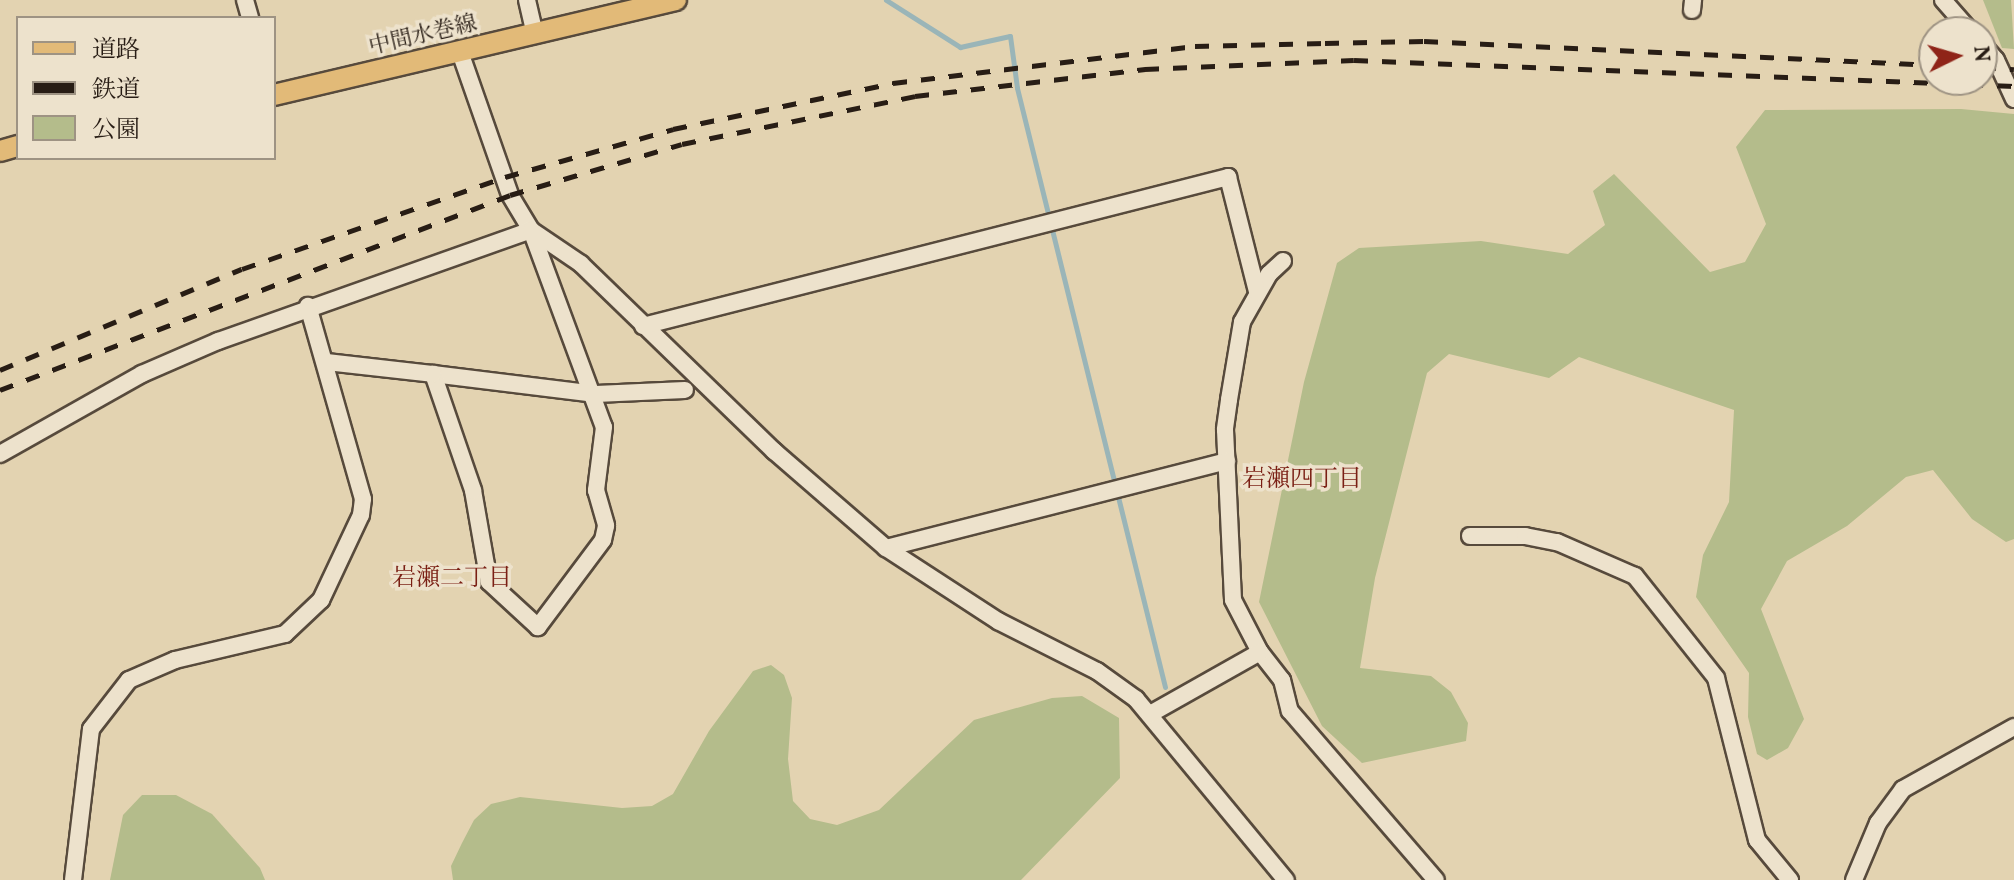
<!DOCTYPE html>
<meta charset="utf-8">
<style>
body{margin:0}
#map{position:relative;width:2014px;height:880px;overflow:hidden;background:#e3d3b1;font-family:Vollkorn,"Noto Serif JP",serif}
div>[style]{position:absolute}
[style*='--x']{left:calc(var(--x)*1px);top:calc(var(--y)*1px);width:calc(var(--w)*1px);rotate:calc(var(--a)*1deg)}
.green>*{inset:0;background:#b4bc8b}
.stream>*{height:5px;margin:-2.5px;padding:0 2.5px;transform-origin:2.5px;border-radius:2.5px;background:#9ab5b8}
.roads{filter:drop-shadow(2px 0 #574a3c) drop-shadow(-2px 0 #574a3c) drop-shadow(0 2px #574a3c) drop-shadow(0 -2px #574a3c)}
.minor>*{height:16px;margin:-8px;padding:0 8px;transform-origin:8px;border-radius:8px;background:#ede2cc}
.major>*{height:20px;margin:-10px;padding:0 10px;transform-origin:10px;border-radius:10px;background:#e2ba78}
.rail>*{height:5px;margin-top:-2.5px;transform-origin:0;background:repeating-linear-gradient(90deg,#281d15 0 14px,transparent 0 28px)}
span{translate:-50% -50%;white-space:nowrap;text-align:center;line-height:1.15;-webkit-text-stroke:7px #ede2cc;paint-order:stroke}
.street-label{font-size:22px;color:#281d15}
.neighbourhood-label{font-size:24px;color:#7a1f14}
.legend{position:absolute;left:16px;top:16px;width:260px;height:144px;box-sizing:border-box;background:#ede2cc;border:2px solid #9e9383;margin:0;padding:10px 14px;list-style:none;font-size:24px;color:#281d15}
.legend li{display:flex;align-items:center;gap:16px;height:40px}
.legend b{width:40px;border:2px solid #9e9383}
.north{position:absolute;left:1918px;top:16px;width:80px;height:80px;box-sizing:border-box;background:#ede2cc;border:2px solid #9e9383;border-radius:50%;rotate:85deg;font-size:22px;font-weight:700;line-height:32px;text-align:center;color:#281d15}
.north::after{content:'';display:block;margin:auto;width:28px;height:36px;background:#8f2418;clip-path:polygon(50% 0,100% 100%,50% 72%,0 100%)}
</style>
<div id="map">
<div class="green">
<div style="clip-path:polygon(1983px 0,2011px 0,2014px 49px,2002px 48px)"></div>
<div style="clip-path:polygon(1961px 109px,2014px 114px,2014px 539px,2006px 542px,1972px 519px,1933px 470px,1906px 477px,1847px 526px,1787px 561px,1761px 609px,1804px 719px,1788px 748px,1767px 760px,1757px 754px,1748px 717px,1749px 673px,1696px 597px,1703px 555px,1729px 502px,1734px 410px,1579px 357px,1549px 378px,1449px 354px,1427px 373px,1375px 578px,1360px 668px,1431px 676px,1451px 692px,1468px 723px,1466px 741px,1362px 763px,1322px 726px,1259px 602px,1304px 382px,1337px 263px,1359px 248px,1481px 241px,1568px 254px,1605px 225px,1593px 191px,1614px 174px,1710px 272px,1745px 262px,1766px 224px,1736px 147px,1765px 110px)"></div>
<div style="clip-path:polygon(771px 665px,784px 675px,792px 698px,788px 759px,793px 801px,810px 819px,837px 825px,879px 810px,974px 720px,1052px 698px,1082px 696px,1119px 718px,1120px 778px,1021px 880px,453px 880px,451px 866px,462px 843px,474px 820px,491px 804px,520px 797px,622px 808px,652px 806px,673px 794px,709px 731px,753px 671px)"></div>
<div style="clip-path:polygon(142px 795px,176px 795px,212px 814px,260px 868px,265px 880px,110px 880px,123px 815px)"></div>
</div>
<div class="stream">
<div style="--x:886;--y:0;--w:88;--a:32.4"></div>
<div style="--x:960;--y:47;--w:51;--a:-12.4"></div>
<div style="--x:1010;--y:36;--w:52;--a:82.3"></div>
<div style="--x:1017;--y:88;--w:617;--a:76.12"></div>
</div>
<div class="roads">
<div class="minor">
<div style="--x:245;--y:0;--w:19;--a:74"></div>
<div style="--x:527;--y:0;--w:35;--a:77"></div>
<div style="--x:1943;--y:0;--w:43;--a:48.8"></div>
<div style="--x:1692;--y:10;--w:10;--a:-84"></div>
<div style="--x:1982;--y:44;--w:21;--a:49"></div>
<div style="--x:1996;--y:60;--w:43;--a:65.2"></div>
<div style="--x:460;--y:52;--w:151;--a:70.7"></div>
<div style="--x:510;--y:195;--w:41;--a:59"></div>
<div style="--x:531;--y:230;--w:60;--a:34.2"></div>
<div style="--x:581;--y:264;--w:269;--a:44.1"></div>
<div style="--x:774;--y:451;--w:148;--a:40.9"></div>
<div style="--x:886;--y:548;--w:134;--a:33.1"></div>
<div style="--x:998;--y:621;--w:111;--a:26.8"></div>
<div style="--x:1097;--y:671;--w:48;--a:35.7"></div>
<div style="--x:1136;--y:699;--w:235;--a:50.4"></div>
<div style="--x:1283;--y:261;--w:19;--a:137"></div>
<div style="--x:1269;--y:274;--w:55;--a:119.4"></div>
<div style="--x:1242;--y:322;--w:79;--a:99.5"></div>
<div style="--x:1229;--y:400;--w:30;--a:98"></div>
<div style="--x:1225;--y:430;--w:170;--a:87.3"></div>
<div style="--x:1233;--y:600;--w:59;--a:62.6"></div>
<div style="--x:1260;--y:652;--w:36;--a:52"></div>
<div style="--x:1282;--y:680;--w:32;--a:76"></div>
<div style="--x:1290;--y:711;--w:223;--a:49.2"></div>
<div style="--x:643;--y:326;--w:604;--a:-14.29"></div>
<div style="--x:1228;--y:177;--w:119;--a:75.8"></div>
<div style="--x:433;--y:374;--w:164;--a:7"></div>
<div style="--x:596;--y:394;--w:89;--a:-2.6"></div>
<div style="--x:0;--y:454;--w:163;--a:-29.4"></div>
<div style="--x:142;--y:374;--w:83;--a:-23.5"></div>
<div style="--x:218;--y:341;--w:332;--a:-19.5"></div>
<div style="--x:531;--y:230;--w:210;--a:69.7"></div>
<div style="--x:604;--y:427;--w:64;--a:97.2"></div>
<div style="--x:596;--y:490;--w:37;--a:74"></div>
<div style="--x:606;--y:526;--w:14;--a:102"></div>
<div style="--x:603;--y:540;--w:109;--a:126.8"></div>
<div style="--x:538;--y:627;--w:67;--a:-137.4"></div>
<div style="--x:489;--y:582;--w:93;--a:-99.9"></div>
<div style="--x:473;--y:490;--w:123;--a:-109"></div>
<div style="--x:433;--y:374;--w:108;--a:-173.6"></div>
<div style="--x:1470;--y:536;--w:55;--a:0"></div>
<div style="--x:1525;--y:536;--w:33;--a:11"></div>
<div style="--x:1557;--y:542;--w:85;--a:23.6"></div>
<div style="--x:1635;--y:576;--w:130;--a:51.5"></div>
<div style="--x:1716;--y:678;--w:167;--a:75.8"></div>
<div style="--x:1757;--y:840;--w:52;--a:50.5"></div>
<div style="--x:886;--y:548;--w:352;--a:-14.3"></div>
<div style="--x:1150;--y:714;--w:126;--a:-29.4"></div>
<div style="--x:73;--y:880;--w:152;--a:-83.2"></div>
<div style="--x:91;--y:729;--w:62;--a:-52.2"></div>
<div style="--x:129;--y:680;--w:50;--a:-23.5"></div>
<div style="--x:175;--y:660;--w:113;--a:-13.3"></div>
<div style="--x:285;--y:634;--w:50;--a:-43.4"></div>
<div style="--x:321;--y:600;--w:94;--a:-64.8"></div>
<div style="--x:361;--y:515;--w:16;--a:-83"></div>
<div style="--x:363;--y:499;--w:201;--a:-105.9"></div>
<div style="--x:1854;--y:880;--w:62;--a:-67.2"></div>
<div style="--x:1878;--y:823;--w:42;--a:-53.7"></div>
<div style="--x:1903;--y:789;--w:127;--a:-29.2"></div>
</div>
<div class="major">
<div style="--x:274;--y:95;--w:413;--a:-13.3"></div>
<div style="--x:0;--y:151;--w:19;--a:-16"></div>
</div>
</div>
<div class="rail">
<div style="--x:1982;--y:67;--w:32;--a:4"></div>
<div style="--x:0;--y:370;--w:262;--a:-22.7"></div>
<div style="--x:242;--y:269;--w:279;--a:-19.3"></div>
<div style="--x:505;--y:177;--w:175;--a:-15.9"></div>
<div style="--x:673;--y:129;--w:225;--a:-11.8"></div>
<div style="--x:893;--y:83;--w:304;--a:-7"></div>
<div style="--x:1195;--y:46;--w:130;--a:-1.3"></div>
<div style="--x:1325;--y:43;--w:99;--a:-1.2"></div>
<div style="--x:1424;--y:41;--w:511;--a:2.69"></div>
<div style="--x:0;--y:390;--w:546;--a:-20.92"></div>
<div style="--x:510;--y:195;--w:179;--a:-16.5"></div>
<div style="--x:682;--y:144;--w:238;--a:-11.6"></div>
<div style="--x:915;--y:96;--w:232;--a:-6.7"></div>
<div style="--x:1145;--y:69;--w:209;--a:-2.5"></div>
<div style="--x:1354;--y:60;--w:661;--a:2.26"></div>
</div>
<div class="street-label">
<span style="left:423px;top:36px;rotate:-13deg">中間水巻線</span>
</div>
<div class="neighbourhood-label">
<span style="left:1302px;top:481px">岩瀬四丁目</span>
<span style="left:452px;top:580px">岩瀬二丁目</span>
</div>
<ul class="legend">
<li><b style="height:10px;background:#e2ba78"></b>道路</li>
<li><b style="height:10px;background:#281d15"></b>鉄道</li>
<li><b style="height:22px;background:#b4bc8b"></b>公園</li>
</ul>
<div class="north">N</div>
</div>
